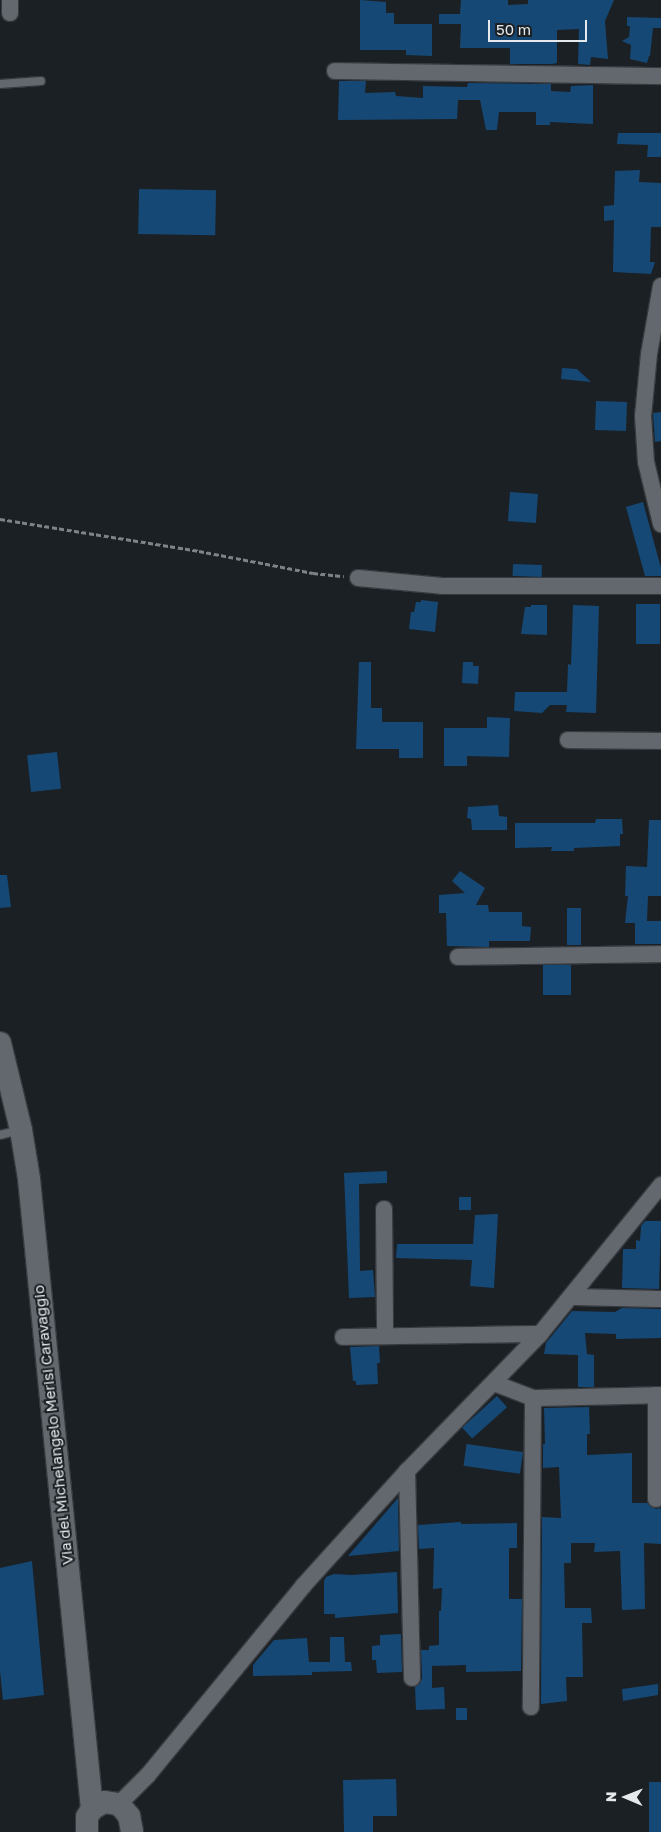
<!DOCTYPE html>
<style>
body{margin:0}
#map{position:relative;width:661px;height:1832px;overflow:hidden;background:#1b2024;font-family:"Golos Text",sans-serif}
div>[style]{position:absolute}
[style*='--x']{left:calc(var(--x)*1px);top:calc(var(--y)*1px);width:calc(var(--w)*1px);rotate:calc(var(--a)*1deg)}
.building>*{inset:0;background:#164875;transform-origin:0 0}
.path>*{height:2.5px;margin-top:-1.25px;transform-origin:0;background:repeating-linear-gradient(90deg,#7f8387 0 5px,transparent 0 7.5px)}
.roads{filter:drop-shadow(1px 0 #373a3f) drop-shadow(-1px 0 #373a3f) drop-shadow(0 1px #373a3f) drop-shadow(0 -1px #373a3f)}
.lane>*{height:8px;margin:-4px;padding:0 4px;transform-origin:4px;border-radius:4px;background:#62686d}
.street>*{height:16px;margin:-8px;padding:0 8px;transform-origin:8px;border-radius:8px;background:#62686d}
.secondary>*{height:22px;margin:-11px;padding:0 11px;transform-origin:11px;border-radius:11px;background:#62686d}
span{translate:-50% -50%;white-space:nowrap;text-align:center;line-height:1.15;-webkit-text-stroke:4px #1b2024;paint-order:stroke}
.street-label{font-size:15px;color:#e5e9ec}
.north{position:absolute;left:601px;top:1772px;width:50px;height:50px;-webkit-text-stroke:4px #1b2024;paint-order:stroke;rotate:271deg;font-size:14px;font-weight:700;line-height:20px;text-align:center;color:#e5e9ec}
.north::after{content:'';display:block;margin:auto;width:18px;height:22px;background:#e5e9ec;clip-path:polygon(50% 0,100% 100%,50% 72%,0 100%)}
.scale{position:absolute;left:488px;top:20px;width:99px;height:22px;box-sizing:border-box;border:2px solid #e5e9ec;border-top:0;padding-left:6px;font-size:15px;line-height:18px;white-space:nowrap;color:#e5e9ec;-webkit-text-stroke:4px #1b2024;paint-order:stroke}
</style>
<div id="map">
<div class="building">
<div style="clip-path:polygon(360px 0,386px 2px,386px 13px,394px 13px,394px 24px,432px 24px,432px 56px,406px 55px,406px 50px,360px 50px)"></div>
<div style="clip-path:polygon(461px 0,508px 0,508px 5px,528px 4px,528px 0,614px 0,605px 21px,608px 59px,591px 57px,590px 65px,578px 64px,579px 29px,557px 30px,557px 63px,552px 64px,510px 64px,510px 48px,460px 48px,461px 24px,439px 24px,439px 14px,460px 14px)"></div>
<div style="clip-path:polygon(627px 17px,661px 18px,661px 28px,653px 28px,650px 56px,649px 56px,647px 63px,630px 59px,631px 45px,622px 41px,629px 37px,630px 26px,627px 26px)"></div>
<div style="clip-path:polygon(339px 81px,366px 81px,365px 93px,395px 92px,396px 96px,423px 98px,423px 86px,467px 87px,468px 83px,551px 84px,551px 91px,570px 92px,571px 86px,593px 85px,593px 124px,550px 122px,550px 125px,536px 125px,536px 112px,499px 112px,497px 130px,486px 130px,480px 100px,458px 100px,457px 119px,338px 120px)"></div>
<div style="clip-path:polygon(618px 133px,661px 133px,661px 157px,647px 157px,648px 145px,617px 144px)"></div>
<div style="clip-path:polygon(640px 170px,639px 182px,661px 183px,661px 227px,651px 227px,650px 262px,655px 262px,651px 274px,613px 272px,614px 220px,604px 221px,604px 206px,614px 205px,615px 171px)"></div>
<div style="left:139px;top:189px;width:77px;height:45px;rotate:1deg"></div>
<div style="clip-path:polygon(562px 368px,577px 369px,591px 382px,561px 379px)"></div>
<div style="left:596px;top:401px;width:31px;height:29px;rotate:2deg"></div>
<div style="clip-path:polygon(661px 412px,661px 441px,655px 442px,653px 413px)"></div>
<div style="left:510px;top:492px;width:28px;height:29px;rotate:4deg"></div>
<div style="clip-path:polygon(643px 502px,661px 568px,661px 576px,645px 576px,626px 507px)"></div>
<div style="left:513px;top:564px;width:29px;height:12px;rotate:2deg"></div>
<div style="clip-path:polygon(421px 600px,438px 602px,435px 632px,409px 629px,411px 612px,414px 612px,416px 602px,421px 602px)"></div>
<div style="left:660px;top:604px;width:40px;height:24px;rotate:90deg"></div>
<div style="clip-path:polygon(531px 605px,547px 605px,547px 635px,521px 634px,525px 607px,531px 607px)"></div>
<div style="clip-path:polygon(573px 605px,599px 606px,596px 713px,566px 712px,567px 705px,550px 705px,542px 713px,514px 711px,515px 692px,567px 692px,568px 664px,571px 665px)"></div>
<div style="clip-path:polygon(359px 662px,371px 662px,371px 708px,382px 708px,382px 722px,423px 722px,423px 758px,399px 758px,399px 749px,356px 749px)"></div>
<div style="clip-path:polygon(463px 662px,473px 662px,473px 666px,479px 666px,478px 684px,462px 683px)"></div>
<div style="clip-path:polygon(487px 717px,510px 718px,509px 757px,467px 756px,467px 766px,444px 766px,444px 728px,487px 728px)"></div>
<div style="left:57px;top:752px;width:37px;height:30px;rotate:84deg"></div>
<div style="clip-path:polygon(498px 805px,499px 816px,507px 817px,507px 830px,472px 830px,471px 819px,467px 818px,468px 807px)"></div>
<div style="clip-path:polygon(596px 819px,622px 819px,623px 834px,620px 834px,620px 846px,574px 848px,574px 851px,551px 851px,552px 847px,515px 848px,515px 823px,595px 823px)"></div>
<div style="clip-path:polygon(649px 820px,661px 820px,661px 896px,648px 896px,647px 921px,661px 921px,661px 944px,635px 944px,635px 923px,625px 923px,628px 896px,625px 896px,626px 866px,647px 867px)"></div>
<div style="clip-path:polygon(460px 871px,485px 888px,476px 905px,488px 905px,489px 912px,522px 912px,522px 926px,531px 927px,530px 941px,489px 941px,489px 947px,447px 946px,446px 913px,439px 913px,439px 895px,465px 893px,452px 881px)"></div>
<div style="clip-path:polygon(0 875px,7px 875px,11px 907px,0 908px)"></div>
<div style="left:567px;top:908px;width:14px;height:37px"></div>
<div style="left:571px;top:965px;width:30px;height:28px;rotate:90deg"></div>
<div style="clip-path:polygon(387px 1171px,387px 1183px,359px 1184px,360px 1271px,373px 1270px,375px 1297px,349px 1298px,344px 1173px)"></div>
<div style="left:471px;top:1197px;width:13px;height:12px;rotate:90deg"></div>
<div style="clip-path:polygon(498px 1214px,494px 1288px,470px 1286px,472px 1260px,396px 1258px,397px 1244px,473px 1244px,475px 1215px)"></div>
<div style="clip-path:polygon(645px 1221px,661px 1221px,659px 1289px,622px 1288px,623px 1249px,636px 1249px,636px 1240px,640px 1241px,641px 1226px)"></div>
<div style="clip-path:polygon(622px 1308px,661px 1309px,661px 1338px,616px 1339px,616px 1334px,585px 1333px,587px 1354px,594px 1355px,594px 1387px,578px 1387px,578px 1355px,544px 1354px,546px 1343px,572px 1311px,615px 1312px)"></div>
<div style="clip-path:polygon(379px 1346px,380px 1363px,377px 1363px,378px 1384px,356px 1385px,356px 1381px,353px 1381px,350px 1347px)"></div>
<div style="left:497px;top:1396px;width:15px;height:47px;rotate:48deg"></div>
<div style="clip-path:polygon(589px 1407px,590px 1434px,587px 1434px,587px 1455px,632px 1453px,632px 1503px,647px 1503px,656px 1509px,661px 1508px,661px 1544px,644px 1543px,645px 1609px,622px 1610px,620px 1551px,594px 1552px,595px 1543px,571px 1543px,571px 1563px,564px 1563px,565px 1608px,591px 1608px,592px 1623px,582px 1623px,583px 1677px,566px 1677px,567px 1701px,541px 1704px,542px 1517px,561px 1518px,559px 1467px,543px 1468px,543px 1444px,545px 1444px,544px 1408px)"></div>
<div style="left:523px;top:1452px;width:22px;height:57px;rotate:98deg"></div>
<div style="clip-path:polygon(398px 1498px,399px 1551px,348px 1556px)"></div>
<div style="clip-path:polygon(461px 1522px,461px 1524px,517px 1523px,517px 1548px,509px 1548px,509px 1599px,522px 1599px,521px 1671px,466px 1672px,466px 1665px,432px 1666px,432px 1688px,444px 1687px,445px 1709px,416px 1710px,415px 1687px,420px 1683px,422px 1678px,421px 1650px,429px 1650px,429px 1646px,439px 1645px,439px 1611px,441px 1611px,442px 1588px,433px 1589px,434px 1548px,419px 1549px,418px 1525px)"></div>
<div style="clip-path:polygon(32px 1561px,44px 1695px,3px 1700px,0 1671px,0 1568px)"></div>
<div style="clip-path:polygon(397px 1572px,398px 1613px,335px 1618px,335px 1614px,324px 1614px,324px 1581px,326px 1577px,334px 1574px,352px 1575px)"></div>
<div style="clip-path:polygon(401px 1634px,402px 1672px,377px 1673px,376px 1660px,372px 1660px,372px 1646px,380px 1645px,380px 1635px)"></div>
<div style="clip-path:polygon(330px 1637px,344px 1637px,345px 1662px,351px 1662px,352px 1671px,312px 1672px,312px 1675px,253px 1676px,253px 1665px,274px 1640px,307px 1638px,309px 1662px,330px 1662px)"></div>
<div style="clip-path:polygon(658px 1684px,658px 1695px,623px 1701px,622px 1689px)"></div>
<div style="left:456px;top:1708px;width:11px;height:12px"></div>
<div style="clip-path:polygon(396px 1779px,397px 1816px,373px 1816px,373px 1832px,344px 1832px,343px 1780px)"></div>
<div style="left:649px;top:1782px;width:12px;height:50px"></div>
</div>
<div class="path">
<div style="--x:0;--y:519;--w:202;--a:9.1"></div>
<div style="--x:199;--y:551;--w:116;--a:10.9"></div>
<div style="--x:313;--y:573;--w:31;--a:6"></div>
</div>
<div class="roads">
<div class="lane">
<div style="--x:0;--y:84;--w:41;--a:-4.2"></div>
<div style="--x:0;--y:1135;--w:21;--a:-14"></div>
</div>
<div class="street">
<div style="--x:10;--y:0;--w:13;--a:90"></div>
<div style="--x:335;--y:71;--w:326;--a:0.9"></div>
<div style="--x:661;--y:286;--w:69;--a:100"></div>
<div style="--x:649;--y:354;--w:62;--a:95.5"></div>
<div style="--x:643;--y:416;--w:46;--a:86.3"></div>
<div style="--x:646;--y:462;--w:64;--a:76.4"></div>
<div style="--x:358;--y:578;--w:84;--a:5.4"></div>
<div style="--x:442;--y:586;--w:219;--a:0"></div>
<div style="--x:568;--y:740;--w:93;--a:0.6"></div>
<div style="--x:458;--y:957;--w:203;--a:-0.8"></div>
<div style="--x:384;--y:1209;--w:127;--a:89.5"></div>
<div style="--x:572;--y:1297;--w:89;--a:1.3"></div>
<div style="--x:343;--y:1337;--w:197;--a:-0.9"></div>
<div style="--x:494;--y:1383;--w:42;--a:21"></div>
<div style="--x:533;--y:1398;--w:309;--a:90.4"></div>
<div style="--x:533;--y:1398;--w:128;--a:-1.3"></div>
<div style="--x:407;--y:1471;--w:207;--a:88.6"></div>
<div style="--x:656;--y:1499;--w:104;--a:-90"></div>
<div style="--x:119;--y:1804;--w:41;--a:-45"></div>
<div style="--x:148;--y:1775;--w:246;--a:-50.6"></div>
<div style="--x:304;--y:1585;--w:154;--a:-47.9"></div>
<div style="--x:407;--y:1471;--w:191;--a:-45.8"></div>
<div style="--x:540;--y:1334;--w:192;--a:-50.9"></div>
</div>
<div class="secondary">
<div style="--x:0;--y:1043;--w:89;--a:76.4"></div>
<div style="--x:21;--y:1130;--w:50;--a:80.7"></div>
<div style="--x:29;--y:1179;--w:633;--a:84.29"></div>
<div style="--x:87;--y:1832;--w:15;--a:-90"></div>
<div style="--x:87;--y:1817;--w:9;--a:-58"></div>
<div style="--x:92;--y:1809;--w:14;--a:-30"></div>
<div style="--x:104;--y:1802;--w:15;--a:8"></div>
<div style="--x:119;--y:1804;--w:16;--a:50"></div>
<div style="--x:129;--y:1816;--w:16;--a:79"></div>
</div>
</div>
<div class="street-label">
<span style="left:53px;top:1425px;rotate:-96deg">Via del Michelangelo Merisi Caravaggio</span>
</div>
<div class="north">N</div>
<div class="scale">50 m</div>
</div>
